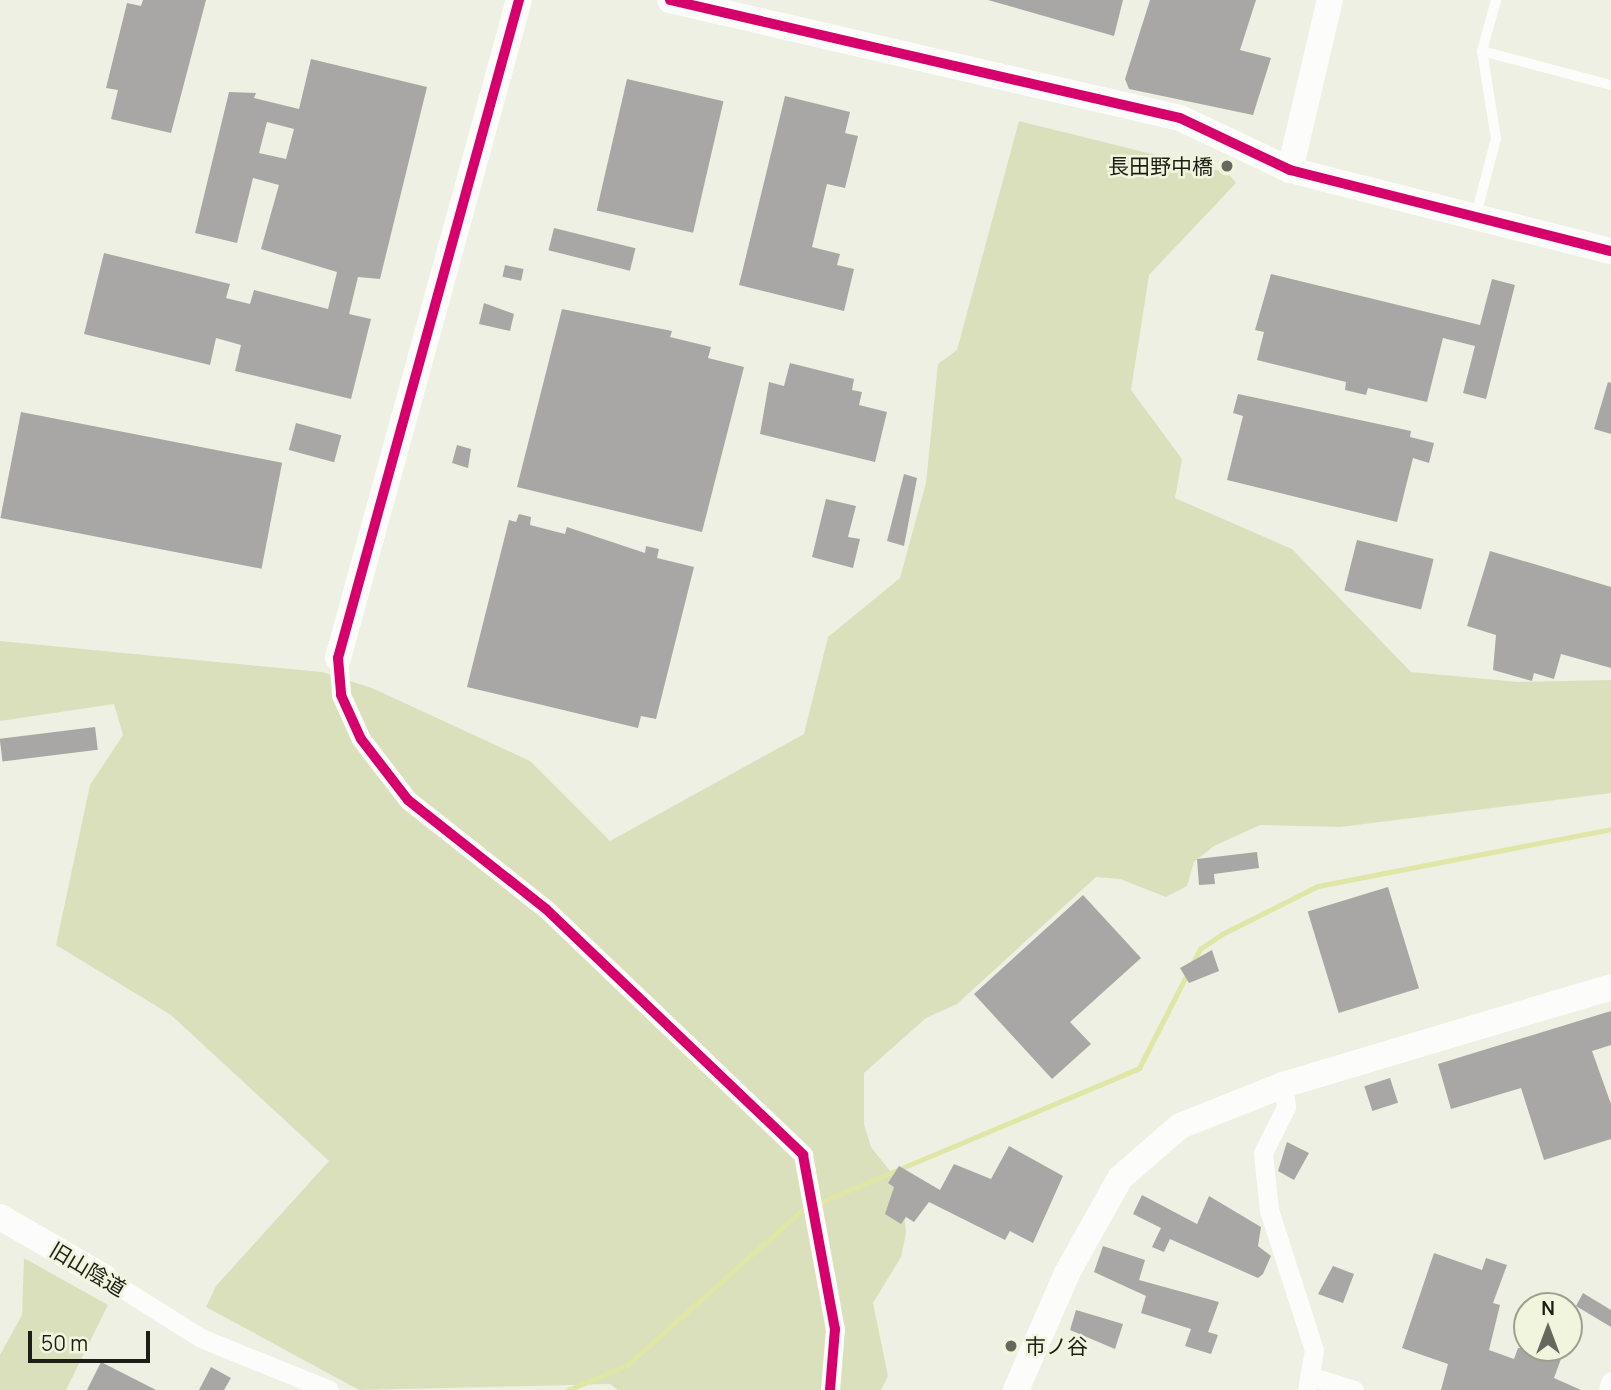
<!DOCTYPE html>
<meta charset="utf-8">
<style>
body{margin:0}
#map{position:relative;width:1611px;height:1390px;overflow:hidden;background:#eef0e3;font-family:Manrope,"Noto Sans JP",sans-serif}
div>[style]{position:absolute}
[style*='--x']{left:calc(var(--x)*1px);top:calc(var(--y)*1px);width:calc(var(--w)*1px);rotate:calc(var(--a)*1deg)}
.green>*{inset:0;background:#dbe0bc}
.stream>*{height:5px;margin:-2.5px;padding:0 2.5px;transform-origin:2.5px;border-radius:2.5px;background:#dfe6a6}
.building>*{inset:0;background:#a8a7a5;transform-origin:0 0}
.lane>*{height:10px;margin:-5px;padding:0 5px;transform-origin:5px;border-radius:5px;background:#fcfdfb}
.street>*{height:19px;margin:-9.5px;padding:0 9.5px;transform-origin:9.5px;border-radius:9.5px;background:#fcfdfb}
.secondary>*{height:26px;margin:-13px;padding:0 13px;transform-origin:13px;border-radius:13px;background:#fcfdfb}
.cycleway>*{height:10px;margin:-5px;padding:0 5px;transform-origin:5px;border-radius:5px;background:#d6006c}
.dots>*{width:19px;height:19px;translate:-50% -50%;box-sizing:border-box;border:4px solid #f2f5de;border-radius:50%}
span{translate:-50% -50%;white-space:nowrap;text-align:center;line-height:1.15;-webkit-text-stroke:5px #f2f5de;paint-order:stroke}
.poi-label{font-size:21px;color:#1d1e16}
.right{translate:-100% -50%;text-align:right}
.left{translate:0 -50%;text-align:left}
.street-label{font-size:21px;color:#1d1e16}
.north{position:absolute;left:1513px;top:1292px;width:70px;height:70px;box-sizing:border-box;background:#f2f5de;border:2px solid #9d9f8e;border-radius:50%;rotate:0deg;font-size:19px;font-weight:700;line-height:28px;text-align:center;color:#1d1e16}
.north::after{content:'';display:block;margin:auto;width:24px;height:32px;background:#66685e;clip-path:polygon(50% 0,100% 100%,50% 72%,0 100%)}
.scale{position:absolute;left:28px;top:1331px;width:122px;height:32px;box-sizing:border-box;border:4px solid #1d1e16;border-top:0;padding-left:9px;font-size:21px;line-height:24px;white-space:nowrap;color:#1d1e16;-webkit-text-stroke:5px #f2f5de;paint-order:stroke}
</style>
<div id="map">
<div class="green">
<div style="clip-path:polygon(1019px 121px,1228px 173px,1236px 183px,1149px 275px,1131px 390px,1182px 459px,1175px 498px,1292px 549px,1411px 672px,1518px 682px,1611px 680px,1611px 793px,1340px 827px,1260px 825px,1214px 846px,1194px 862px,1187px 886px,1166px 897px,1120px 879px,1096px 877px,957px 1004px,926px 1018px,864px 1073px,864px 1124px,871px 1147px,901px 1185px,906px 1233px,901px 1257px,873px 1303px,888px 1376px,881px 1390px,618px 1390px,610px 1384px,359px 1390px,206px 1307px,216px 1286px,329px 1161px,171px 1015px,56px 945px,90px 785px,123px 735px,114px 704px,0 721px,0 641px,322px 672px,372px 688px,530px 761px,610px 841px,804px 734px,828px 637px,900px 578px,926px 483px,938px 364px,957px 350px)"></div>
<div style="clip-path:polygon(24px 1258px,108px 1305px,66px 1390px,0 1390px,0 1355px,22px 1315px)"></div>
</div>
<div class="stream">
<div style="--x:568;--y:1390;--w:64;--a:-23"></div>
<div style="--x:627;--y:1365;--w:234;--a:-41.5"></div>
<div style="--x:802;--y:1210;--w:366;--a:-22.8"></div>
<div style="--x:1139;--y:1068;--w:134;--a:-62.9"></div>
<div style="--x:1200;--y:949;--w:27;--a:-34"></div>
<div style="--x:1222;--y:934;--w:107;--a:-26.6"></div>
<div style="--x:1318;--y:886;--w:298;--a:-11"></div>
</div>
<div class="building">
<div style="clip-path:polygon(143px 0,206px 0,171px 133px,111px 119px,118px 90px,106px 88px,127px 3px,141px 6px)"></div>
<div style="clip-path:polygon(988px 0,1123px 0,1114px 36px)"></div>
<div style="clip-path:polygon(1150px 0,1256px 0,1240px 50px,1271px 58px,1253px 115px,1129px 89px,1125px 79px)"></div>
<div style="clip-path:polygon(evenodd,311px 59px,427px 87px,380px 279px,358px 277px,349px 314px,371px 319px,351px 399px,235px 371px,241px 345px,216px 338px,210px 365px,84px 334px,104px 253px,230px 284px,226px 298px,250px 304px,254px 290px,328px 309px,337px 272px,261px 249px,279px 185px,253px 178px,237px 243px,195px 233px,229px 92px,256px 93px,254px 98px,299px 109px,311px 59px,267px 122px,294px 129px,286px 159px,259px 153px,267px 122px)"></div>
<div style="left:627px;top:79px;width:99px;height:135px;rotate:13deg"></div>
<div style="clip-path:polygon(785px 96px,850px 112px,845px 133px,858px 136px,845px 188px,827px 184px,812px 247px,840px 254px,837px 265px,854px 269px,844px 311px,739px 285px)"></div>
<div style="left:554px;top:228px;width:84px;height:23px;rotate:14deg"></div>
<div style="left:505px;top:265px;width:19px;height:12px;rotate:12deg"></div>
<div style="clip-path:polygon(1271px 274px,1480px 325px,1492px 279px,1515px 285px,1486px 399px,1463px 393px,1475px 346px,1443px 338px,1427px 402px,1368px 388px,1366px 395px,1345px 390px,1346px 382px,1257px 360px,1264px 332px,1255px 330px)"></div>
<div style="clip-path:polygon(484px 303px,514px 314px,510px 331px,479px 324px)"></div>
<div style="clip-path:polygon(562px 309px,672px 331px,670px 337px,711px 347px,708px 358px,744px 367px,702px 532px,517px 487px)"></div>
<div style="clip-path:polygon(790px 363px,854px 379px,852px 390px,862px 392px,859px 405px,887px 412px,875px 462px,760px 434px,769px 382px,784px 386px)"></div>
<div style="clip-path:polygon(1608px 382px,1611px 383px,1611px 434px,1594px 429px)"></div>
<div style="clip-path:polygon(1238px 394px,1411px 431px,1410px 437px,1434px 443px,1429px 463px,1413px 458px,1397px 522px,1227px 480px,1243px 416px,1233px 413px)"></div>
<div style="left:21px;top:412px;width:266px;height:108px;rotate:11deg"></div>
<div style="left:296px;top:423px;width:47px;height:28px;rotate:15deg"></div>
<div style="clip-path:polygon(457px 445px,471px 449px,468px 468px,452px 463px)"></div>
<div style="clip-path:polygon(904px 474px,917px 478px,904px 546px,887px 541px)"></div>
<div style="clip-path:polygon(826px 499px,856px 506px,848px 537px,860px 539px,853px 568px,812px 557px)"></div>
<div style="clip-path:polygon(519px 514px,531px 517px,530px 525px,565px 534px,567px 527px,645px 553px,646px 546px,659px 549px,657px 558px,694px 567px,656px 719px,641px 716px,638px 728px,467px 687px,509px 520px,516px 522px)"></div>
<div style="left:1357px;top:540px;width:79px;height:52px;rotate:14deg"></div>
<div style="clip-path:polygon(1490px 551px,1611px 587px,1611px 668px,1561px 654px,1554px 679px,1534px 673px,1532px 681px,1493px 670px,1496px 635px,1467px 626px)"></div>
<div style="left:95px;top:727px;width:23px;height:96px;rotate:83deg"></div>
<div style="clip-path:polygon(1257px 852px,1259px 868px,1214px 874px,1215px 884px,1199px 885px,1197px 859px)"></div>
<div style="left:1388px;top:887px;width:106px;height:84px;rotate:73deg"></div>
<div style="clip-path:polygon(1083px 895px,1141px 958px,1070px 1022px,1091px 1044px,1052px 1079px,974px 994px)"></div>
<div style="clip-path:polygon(1212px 950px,1219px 971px,1189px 983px,1180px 968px)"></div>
<div style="clip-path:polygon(1611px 1011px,1611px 1045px,1592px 1051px,1611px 1104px,1611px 1139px,1544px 1160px,1521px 1088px,1451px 1109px,1438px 1064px)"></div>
<div style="left:1390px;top:1078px;width:26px;height:27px;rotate:72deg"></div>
<div style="clip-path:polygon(1287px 1142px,1309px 1153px,1294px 1180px,1278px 1171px)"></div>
<div style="clip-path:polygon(1009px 1146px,1063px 1176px,1033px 1243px,1010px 1231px,1005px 1240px,929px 1202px,914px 1222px,906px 1217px,901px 1224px,885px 1214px,894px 1187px,888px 1183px,899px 1166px,940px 1190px,954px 1164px,991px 1179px)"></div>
<div style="clip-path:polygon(1142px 1195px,1197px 1224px,1209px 1196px,1261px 1227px,1258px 1246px,1271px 1256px,1263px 1274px,1258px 1278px,1170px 1239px,1164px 1252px,1152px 1247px,1161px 1228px,1133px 1214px)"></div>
<div style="clip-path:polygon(1103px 1246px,1145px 1260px,1139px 1280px,1219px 1302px,1208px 1332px,1218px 1335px,1211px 1354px,1185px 1346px,1191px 1329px,1141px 1313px,1146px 1296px,1094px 1272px)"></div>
<div style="clip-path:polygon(1434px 1253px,1482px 1270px,1486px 1258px,1507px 1265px,1493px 1303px,1500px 1305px,1489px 1350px,1514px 1359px,1518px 1348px,1565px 1348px,1554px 1378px,1581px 1390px,1441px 1390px,1448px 1364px,1402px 1348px)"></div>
<div style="clip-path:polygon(1333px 1266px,1354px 1274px,1343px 1303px,1318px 1294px)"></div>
<div style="clip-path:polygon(1583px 1293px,1611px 1310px,1611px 1327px,1576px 1306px)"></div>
<div style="clip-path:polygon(1076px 1310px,1123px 1324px,1115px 1349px,1070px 1330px)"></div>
<div style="clip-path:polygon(101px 1362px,156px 1390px,87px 1390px)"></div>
<div style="clip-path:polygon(211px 1367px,231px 1378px,224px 1390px,199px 1390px)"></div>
</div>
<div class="lane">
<div style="--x:1482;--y:51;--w:133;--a:14.8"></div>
<div style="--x:1476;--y:215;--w:79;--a:-75.3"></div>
<div style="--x:1496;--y:139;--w:89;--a:-99"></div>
<div style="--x:1482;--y:51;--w:53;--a:-74.6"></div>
</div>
<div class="street">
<div style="--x:338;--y:658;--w:37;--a:85"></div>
<div style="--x:341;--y:695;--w:48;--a:65.6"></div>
<div style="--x:361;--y:739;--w:77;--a:52.4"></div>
<div style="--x:408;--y:800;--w:176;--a:38.3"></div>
<div style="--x:546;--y:909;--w:356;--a:43.7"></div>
<div style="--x:803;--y:1155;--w:177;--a:79.6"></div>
<div style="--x:835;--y:1329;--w:61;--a:94.7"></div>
<div style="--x:1283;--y:1085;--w:22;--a:82"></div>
<div style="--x:1286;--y:1107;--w:51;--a:116.6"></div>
<div style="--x:1263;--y:1153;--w:57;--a:84"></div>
<div style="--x:1269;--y:1210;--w:147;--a:72.2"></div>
<div style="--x:1314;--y:1350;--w:41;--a:99.9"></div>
<div style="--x:104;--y:1277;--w:115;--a:32.2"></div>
<div style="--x:201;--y:1338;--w:138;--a:22.1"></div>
<div style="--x:1313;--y:1377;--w:43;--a:17.6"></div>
<div style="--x:1608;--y:1390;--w:9;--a:-72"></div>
</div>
<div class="secondary">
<div style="--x:670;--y:0;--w:523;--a:13.03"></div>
<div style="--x:1180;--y:118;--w:122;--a:25.3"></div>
<div style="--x:1290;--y:170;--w:331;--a:14.2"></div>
<div style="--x:1290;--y:170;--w:175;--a:-76.8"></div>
<div style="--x:338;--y:658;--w:682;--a:-74.62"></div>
<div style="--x:0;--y:1217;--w:120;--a:30"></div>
<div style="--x:1016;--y:1390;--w:128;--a:-66.4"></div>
<div style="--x:1067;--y:1273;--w:109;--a:-60.8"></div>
<div style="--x:1120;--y:1178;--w:79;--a:-40.9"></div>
<div style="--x:1180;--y:1126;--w:111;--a:-21.7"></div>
<div style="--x:1283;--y:1085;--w:342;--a:-16.6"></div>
</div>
<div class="cycleway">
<div style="--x:519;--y:0;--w:682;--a:105.38"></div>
<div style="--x:338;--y:658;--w:37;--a:85"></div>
<div style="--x:341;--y:695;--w:48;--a:65.6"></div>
<div style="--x:361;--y:739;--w:77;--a:52.4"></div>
<div style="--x:408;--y:800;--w:176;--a:38.3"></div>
<div style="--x:546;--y:909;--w:356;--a:43.7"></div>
<div style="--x:803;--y:1155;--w:177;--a:79.6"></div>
<div style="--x:835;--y:1329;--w:61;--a:94.7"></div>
<div style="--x:670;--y:0;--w:523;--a:13.03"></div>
<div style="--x:1180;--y:118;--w:122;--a:25.3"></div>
<div style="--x:1290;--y:170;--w:331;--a:14.2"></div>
</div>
<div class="dots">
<div style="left:1227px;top:166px;background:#66685e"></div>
<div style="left:1011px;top:1346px;background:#66685e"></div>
</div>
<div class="poi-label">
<span class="right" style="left:1213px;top:166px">長田野中橋</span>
<span class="left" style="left:1025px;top:1346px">市ノ谷</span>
</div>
<div class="street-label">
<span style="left:88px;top:1269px;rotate:31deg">旧山陰道</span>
</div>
<div class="north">N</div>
<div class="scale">50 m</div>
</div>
